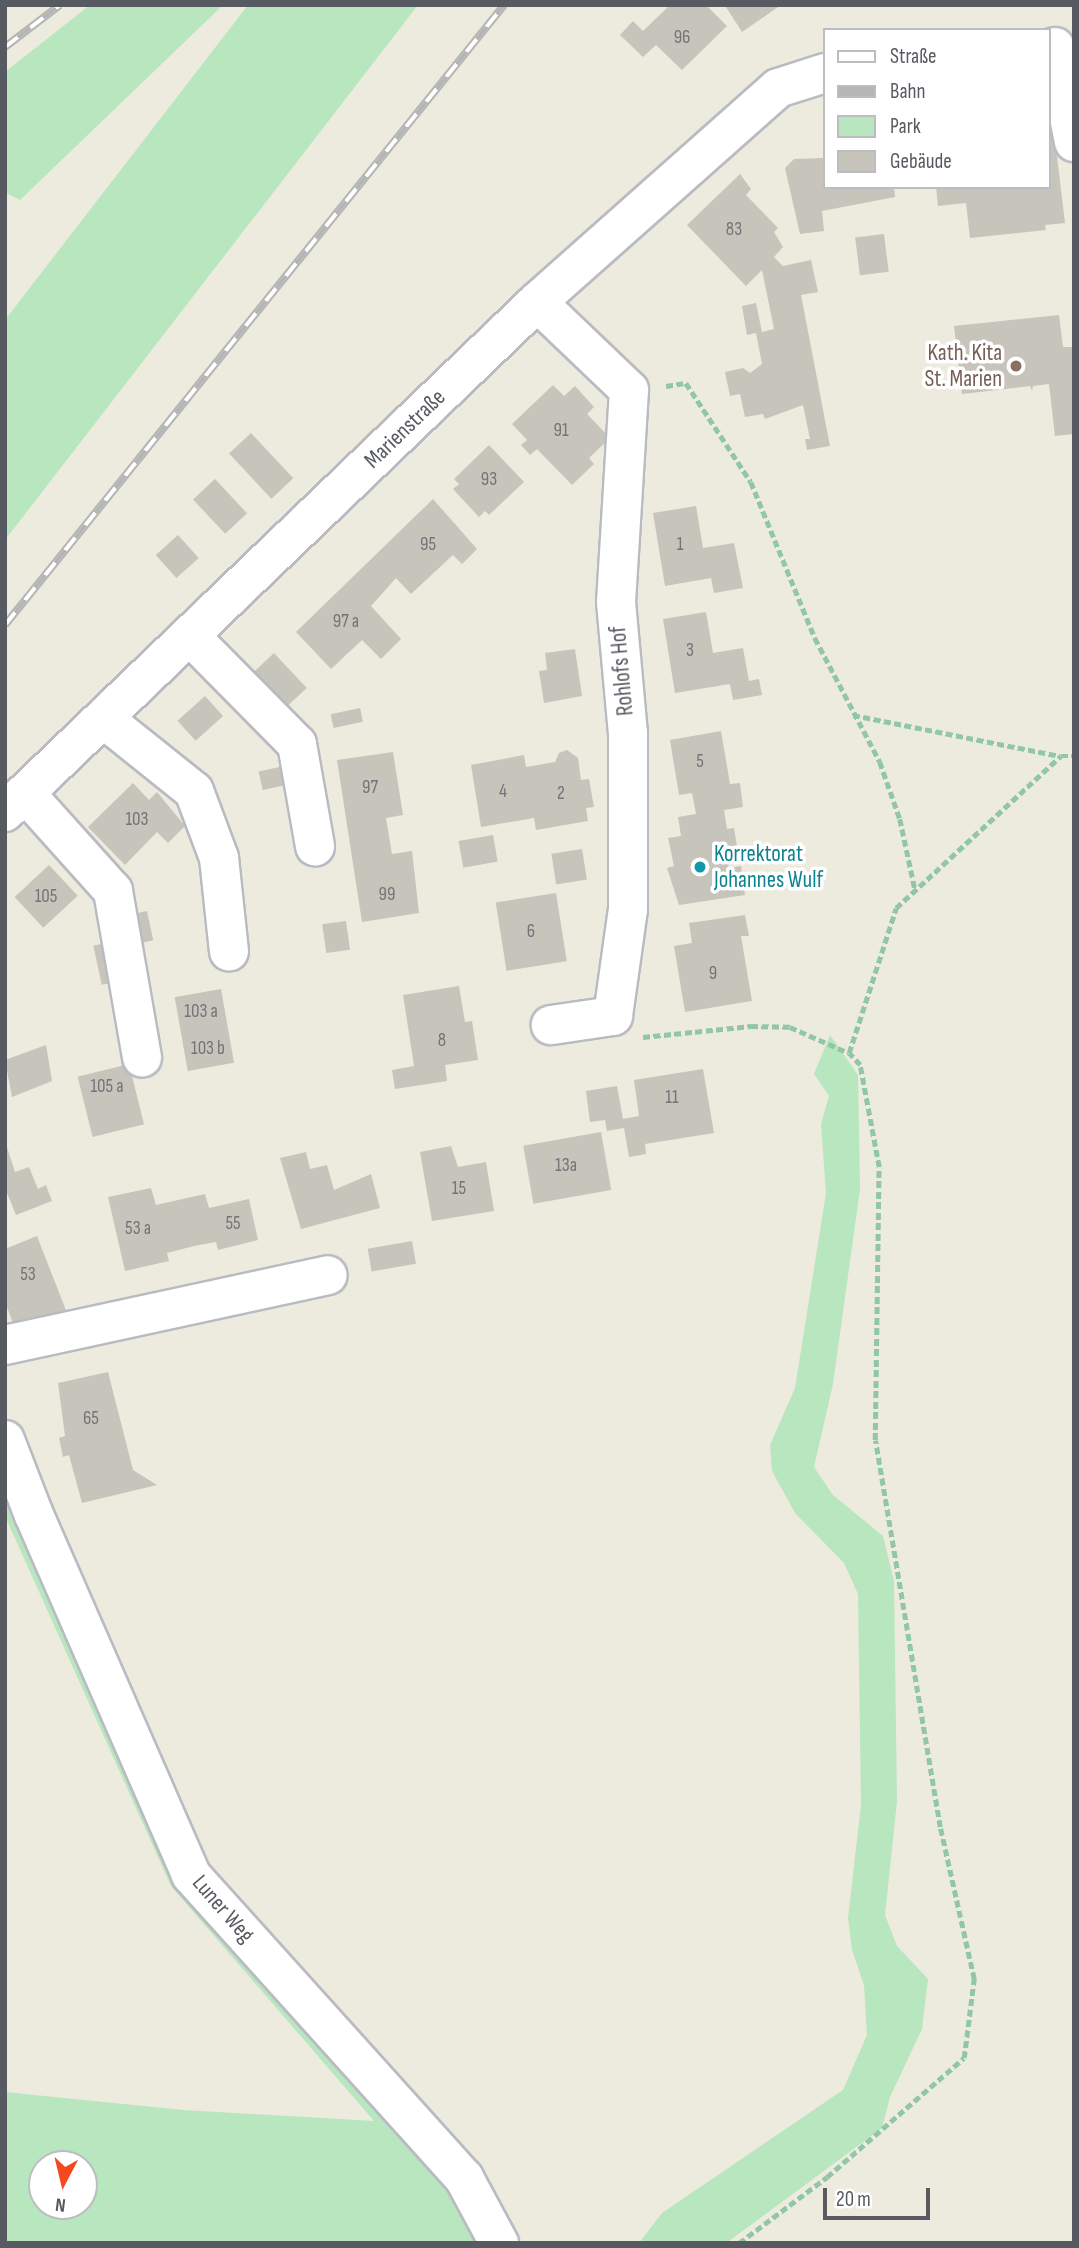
<!DOCTYPE html>
<meta charset="utf-8">
<style>
body{margin:0}
#map{position:relative;width:1079px;height:2248px;overflow:hidden;background:#ecebde;font-family:"Sofia Sans Condensed",sans-serif}
div>[style]{position:absolute}
[style*='--x']{left:calc(var(--x)*1px);top:calc(var(--y)*1px);width:calc(var(--w)*1px);rotate:calc(var(--a)*1deg)}
.green>*{inset:0;background:#b8e6be}
.building>*{inset:0;background:#c7c4bb;transform-origin:0 0}
.path>*{height:4.5px;margin-top:-2.25px;transform-origin:0;background:repeating-linear-gradient(90deg,#91c6a8 0 7px,transparent 0 10.5px)}
.roads{filter:drop-shadow(2px 0 #b9bbc2) drop-shadow(-2px 0 #b9bbc2) drop-shadow(0 2px #b9bbc2) drop-shadow(0 -2px #b9bbc2)}
.minor>*{height:38px;margin:-19px;padding:0 19px;transform-origin:19px;border-radius:19px;background:#fff}
.rail>*{height:8px;margin-top:-4px;transform-origin:0;background:repeating-linear-gradient(90deg,#fff 0 16px,#b4b5b5 0 32px);box-sizing:border-box;border-block:2px solid #b4b5b5}
.dots>*{width:19px;height:19px;translate:-50% -50%;box-sizing:border-box;border:4px solid #fff;border-radius:50%}
span{translate:-50% -50%;white-space:nowrap;text-align:center;line-height:1.15;-webkit-text-stroke:7px #fff;paint-order:stroke}
.number-label{font-size:19px;color:#737478}
.number-label span{-webkit-text-stroke-width:0}
.education-label{font-size:23px;color:#785e54}
.right{translate:-100% -50%;text-align:right}
.street-label{font-size:23px;color:#575a61}
.culture-label{font-size:23px;color:#0d838f}
.left{translate:0 -50%;text-align:left}
.frame{position:absolute;inset:0;border:7px solid #575a61;pointer-events:none}
.legend{position:absolute;left:823px;top:28px;width:228px;height:161px;box-sizing:border-box;background:#fff;border:2px solid #bcbdc0;margin:0;padding:9px 12px;list-style:none;font-size:21px;color:#575a61}
.legend li{display:flex;align-items:center;gap:14px;height:35px}
.legend b{width:35px;border:2px solid #bcbdc0}
.north{position:absolute;left:28px;top:2150px;width:70px;height:70px;box-sizing:border-box;background:#fff;border:2px solid #bcbdc0;border-radius:50%;rotate:187deg;font-size:19px;font-weight:700;line-height:28px;text-align:center;color:#575a61}
.north::after{content:'';display:block;margin:auto;width:24px;height:32px;background:#f3491d;clip-path:polygon(50% 0,100% 100%,50% 72%,0 100%)}
.scale{position:absolute;left:823px;top:2188px;width:107px;height:32px;box-sizing:border-box;border:4px solid #575a61;border-top:0;padding-left:9px;font-size:21px;line-height:24px;white-space:nowrap;color:#575a61;-webkit-text-stroke:5px #fff;paint-order:stroke}
</style>
<div id="map">
<div class="green">
<div style="clip-path:polygon(90px 5px,223px 5px,20px 200px,5px 192px,5px 72px)"></div>
<div style="clip-path:polygon(248px 5px,418px 5px,5px 540px,5px 320px)"></div>
<div style="clip-path:polygon(830px 1035px,858px 1075px,860px 1189px,833px 1384px,814px 1467px,833px 1495px,883px 1536px,894px 1581px,897px 1801px,885px 1915px,897px 1946px,928px 1979px,922px 2029px,890px 2097px,882px 2128px,729px 2241px,639px 2243px,662px 2213px,843px 2090px,867px 2035px,864px 1985px,852px 1950px,848px 1918px,861px 1805px,858px 1594px,844px 1563px,795px 1513px,772px 1471px,770px 1445px,795px 1388px,826px 1193px,821px 1124px,829px 1096px,814px 1074px)"></div>
<div style="clip-path:polygon(evenodd,5px 1479px,170px 1872px,467px 2206px,484px 2243px,5px 2243px,5px 2092px,183px 2110px,374px 2121px,171px 1886px,5px 1516px,5px 1479px,42px 2164px,84px 2164px,84px 2206px,42px 2206px,42px 2164px)"></div>
</div>
<div class="building">
<div style="clip-path:polygon(670px 5px,706px 5px,727px 26px,682px 70px,656px 45px,643px 57px,620px 35px,633px 21px,643px 31px)"></div>
<div style="clip-path:polygon(781px 5px,742px 32px,726px 7px,729px 5px)"></div>
<div style="clip-path:polygon(1049px 132px,1054px 132px,1065px 223px,1045px 225px,1046px 230px,970px 238px,966px 203px,938px 206px,936px 187px,1049px 187px)"></div>
<div style="clip-path:polygon(825px 158px,825px 187px,894px 187px,895px 197px,822px 211px,824px 231px,800px 234px,785px 168px,794px 159px)"></div>
<div style="clip-path:polygon(740px 174px,751px 189px,746px 195px,778px 228px,774px 232px,783px 247px,774px 257px,783px 266px,811px 260px,818px 292px,801px 295px,830px 446px,807px 450px,805px 439px,810px 439px,803px 405px,765px 419px,763px 414px,745px 417px,740px 394px,730px 396px,725px 372px,743px 368px,750px 373px,762px 364px,756px 333px,747px 335px,742px 306px,756px 303px,762px 332px,774px 329px,762px 270px,746px 286px,687px 225px)"></div>
<div style="left:884px;top:234px;width:38px;height:29px;rotate:83deg"></div>
<div style="clip-path:polygon(1059px 315px,1063px 347px,1074px 347px,1074px 434px,1055px 436px,1049px 384px,1033px 386px,1032px 391px,1030px 386px,962px 394px,954px 326px)"></div>
<div style="clip-path:polygon(553px 385px,564px 396px,575px 386px,594px 407px,587px 414px,610px 438px,589px 458px,594px 464px,572px 485px,537px 449px,530px 455px,521px 445px,527px 440px,512px 424px)"></div>
<div style="left:251px;top:433px;width:62px;height:30px;rotate:47deg"></div>
<div style="clip-path:polygon(489px 445px,524px 482px,489px 515px,485px 511px,479px 517px,453px 489px,459px 484px,454px 479px)"></div>
<div style="left:215px;top:479px;width:47px;height:30px;rotate:47deg"></div>
<div style="clip-path:polygon(433px 499px,477px 549px,462px 564px,453px 555px,411px 594px,396px 578px,371px 606px,401px 639px,381px 659px,362px 640px,331px 669px,296px 632px)"></div>
<div style="clip-path:polygon(696px 506px,703px 548px,734px 543px,743px 588px,714px 593px,711px 578px,665px 586px,653px 513px)"></div>
<div style="left:178px;top:535px;width:31px;height:30px;rotate:48deg"></div>
<div style="clip-path:polygon(706px 612px,713px 653px,743px 648px,749px 681px,759px 679px,762px 695px,733px 700px,730px 684px,675px 693px,663px 619px)"></div>
<div style="clip-path:polygon(575px 649px,582px 696px,544px 703px,539px 671px,547px 670px,545px 653px)"></div>
<div style="left:274px;top:653px;width:48px;height:31px;rotate:47deg"></div>
<div style="left:205px;top:696px;width:27px;height:37px;rotate:48deg"></div>
<div style="left:360px;top:708px;width:14px;height:30px;rotate:78deg"></div>
<div style="clip-path:polygon(721px 731px,730px 784px,740px 783px,743px 807px,724px 810px,727px 829px,734px 828px,738px 853px,727px 855px,729px 868px,741px 866px,745px 895px,679px 905px,667px 868px,674px 866px,668px 838px,681px 836px,678px 817px,696px 814px,692px 793px,679px 795px,670px 740px)"></div>
<div style="clip-path:polygon(567px 750px,578px 758px,581px 780px,589px 779px,594px 807px,586px 808px,588px 821px,536px 830px,534px 818px,481px 827px,471px 765px,524px 755px,526px 767px,555px 762px,559px 753px)"></div>
<div style="clip-path:polygon(393px 752px,403px 815px,386px 818px,392px 854px,412px 851px,419px 913px,362px 922px,337px 760px)"></div>
<div style="left:289px;top:765px;width:19px;height:31px;rotate:78deg"></div>
<div style="clip-path:polygon(133px 783px,149px 800px,157px 792px,185px 826px,168px 843px,157px 832px,125px 865px,88px 827px)"></div>
<div style="left:493px;top:835px;width:27px;height:35px;rotate:80deg"></div>
<div style="left:582px;top:849px;width:31px;height:31px;rotate:81deg"></div>
<div style="left:49px;top:865px;width:42px;height:47px;rotate:47deg"></div>
<div style="left:556px;top:893px;width:69px;height:61px;rotate:81deg"></div>
<div style="left:147px;top:911px;width:30px;height:19px;rotate:78deg"></div>
<div style="clip-path:polygon(745px 915px,749px 936px,741px 936px,752px 1001px,685px 1012px,674px 946px,692px 943px,689px 923px)"></div>
<div style="left:346px;top:921px;width:29px;height:24px;rotate:82deg"></div>
<div style="left:111px;top:942px;width:40px;height:18px;rotate:78deg"></div>
<div style="clip-path:polygon(459px 986px,465px 1022px,472px 1021px,478px 1060px,445px 1065px,447px 1081px,395px 1089px,392px 1070px,414px 1066px,403px 995px)"></div>
<div style="left:221px;top:989px;width:75px;height:47px;rotate:80deg"></div>
<div style="clip-path:polygon(46px 1045px,52px 1081px,12px 1097px,5px 1060px)"></div>
<div style="left:129px;top:1064px;width:62px;height:53px;rotate:76deg"></div>
<div style="clip-path:polygon(703px 1069px,714px 1133px,645px 1144px,646px 1154px,629px 1157px,624px 1128px,607px 1131px,605px 1120px,590px 1122px,586px 1091px,617px 1086px,623px 1119px,639px 1116px,634px 1080px)"></div>
<div style="left:601px;top:1132px;width:59px;height:79px;rotate:80deg"></div>
<div style="clip-path:polygon(5px 1141px,15px 1172px,29px 1167px,38px 1189px,46px 1185px,52px 1201px,16px 1215px,5px 1188px)"></div>
<div style="clip-path:polygon(451px 1146px,458px 1167px,486px 1162px,494px 1211px,432px 1221px,420px 1152px)"></div>
<div style="clip-path:polygon(306px 1152px,310px 1169px,327px 1165px,334px 1190px,371px 1174px,380px 1208px,301px 1229px,280px 1158px)"></div>
<div style="clip-path:polygon(151px 1188px,156px 1205px,205px 1194px,209px 1208px,249px 1199px,258px 1240px,218px 1250px,216px 1242px,194px 1246px,167px 1253px,169px 1261px,125px 1271px,108px 1197px)"></div>
<div style="clip-path:polygon(37px 1236px,69px 1318px,16px 1331px,5px 1302px,5px 1249px)"></div>
<div style="left:412px;top:1241px;width:23px;height:45px;rotate:80deg"></div>
<div style="clip-path:polygon(108px 1372px,133px 1470px,157px 1485px,82px 1503px,69px 1455px,63px 1457px,59px 1438px,65px 1436px,58px 1383px)"></div>
</div>
<div class="path">
<div style="--x:666;--y:386;--w:20;--a:-9"></div>
<div style="--x:686;--y:383;--w:118;--a:56.7"></div>
<div style="--x:751;--y:482;--w:169;--a:67.7"></div>
<div style="--x:815;--y:638;--w:140;--a:62.3"></div>
<div style="--x:880;--y:762;--w:60;--a:70.7"></div>
<div style="--x:900;--y:819;--w:72;--a:77.9"></div>
<div style="--x:853;--y:715;--w:211;--a:11.2"></div>
<div style="--x:643;--y:1037;--w:109;--a:-5.8"></div>
<div style="--x:751;--y:1026;--w:39;--a:1"></div>
<div style="--x:790;--y:1027;--w:64;--a:23.8"></div>
<div style="--x:739;--y:2243;--w:110;--a:-36.9"></div>
<div style="--x:827;--y:2177;--w:181;--a:-41"></div>
<div style="--x:964;--y:2058;--w:80;--a:-82.8"></div>
<div style="--x:974;--y:1979;--w:156;--a:-102.6"></div>
<div style="--x:940;--y:1827;--w:392;--a:-99.5"></div>
<div style="--x:875;--y:1440;--w:273;--a:-89.2"></div>
<div style="--x:879;--y:1167;--w:104;--a:-100.6"></div>
<div style="--x:860;--y:1065;--w:16;--a:-133"></div>
<div style="--x:849;--y:1053;--w:152;--a:-72"></div>
<div style="--x:896;--y:908;--w:224;--a:-42.7"></div>
<div style="--x:1061;--y:756;--w:13;--a:0"></div>
</div>
<div class="roads">
<div class="minor">
<div style="--x:1055;--y:47;--w:97;--a:78.7"></div>
<div style="--x:537;--y:302;--w:127;--a:43.7"></div>
<div style="--x:629;--y:390;--w:212;--a:93.5"></div>
<div style="--x:616;--y:602;--w:132;--a:84.8"></div>
<div style="--x:628;--y:733;--w:176;--a:90"></div>
<div style="--x:628;--y:909;--w:108;--a:98"></div>
<div style="--x:613;--y:1016;--w:63;--a:171.7"></div>
<div style="--x:190;--y:636;--w:152;--a:45.3"></div>
<div style="--x:297;--y:744;--w:104;--a:80"></div>
<div style="--x:104;--y:719;--w:115;--a:38.7"></div>
<div style="--x:194;--y:791;--w:72;--a:69.5"></div>
<div style="--x:219;--y:858;--w:94;--a:83.9"></div>
<div style="--x:26;--y:794;--w:130;--a:48.1"></div>
<div style="--x:113;--y:891;--w:169;--a:80.1"></div>
<div style="--x:5;--y:812;--w:737;--a:-43.79"></div>
<div style="--x:537;--y:302;--w:322;--a:-41.6"></div>
<div style="--x:778;--y:88;--w:49;--a:-17.7"></div>
<div style="--x:5;--y:1345;--w:330;--a:-12.2"></div>
<div style="--x:5;--y:1440;--w:80;--a:68.9"></div>
<div style="--x:34;--y:1515;--w:393;--a:66.4"></div>
<div style="--x:191;--y:1875;--w:408;--a:48"></div>
<div style="--x:464;--y:2178;--w:74;--a:61.7"></div>
</div>
</div>
<div class="rail">
<div style="--x:5;--y:47;--w:69;--a:-37.4"></div>
<div style="--x:5;--y:625;--w:796;--a:-51.17"></div>
</div>
<div class="dots">
<div style="left:1016px;top:366px;background:#8d6e63"></div>
<div style="left:700px;top:867px;background:#0f9aa8"></div>
</div>
<div class="number-label">
<span style="left:682px;top:38px">96</span>
<span style="left:734px;top:230px">83</span>
<span style="left:561px;top:431px">91</span>
<span style="left:489px;top:480px">93</span>
<span style="left:428px;top:545px">95</span>
<span style="left:680px;top:545px">1</span>
<span style="left:346px;top:622px">97 a</span>
<span style="left:690px;top:651px">3</span>
<span style="left:700px;top:762px">5</span>
<span style="left:370px;top:788px">97</span>
<span style="left:503px;top:792px">4</span>
<span style="left:561px;top:794px">2</span>
<span style="left:137px;top:820px">103</span>
<span style="left:387px;top:895px">99</span>
<span style="left:46px;top:897px">105</span>
<span style="left:531px;top:932px">6</span>
<span style="left:713px;top:974px">9</span>
<span style="left:201px;top:1012px">103 a</span>
<span style="left:442px;top:1041px">8</span>
<span style="left:208px;top:1049px">103 b</span>
<span style="left:107px;top:1087px">105 a</span>
<span style="left:672px;top:1098px">11</span>
<span style="left:566px;top:1166px">13a</span>
<span style="left:459px;top:1189px">15</span>
<span style="left:233px;top:1224px">55</span>
<span style="left:138px;top:1229px">53 a</span>
<span style="left:28px;top:1275px">53</span>
<span style="left:91px;top:1419px">65</span>
</div>
<div class="education-label">
<span class="right" style="left:1002px;top:366px">Kath. Kita<br>St. Marien</span>
</div>
<div class="street-label">
<span style="left:405px;top:429px;rotate:-44deg">Marienstraße</span>
<span style="left:622px;top:671px;rotate:-95deg">Rohlofs Hof</span>
<span style="left:223px;top:1909px;rotate:49deg">Luner Weg</span>
</div>
<div class="culture-label">
<span class="left" style="left:714px;top:867px">Korrektorat<br>Johannes Wulf</span>
</div>
<div class="frame"></div>
<ul class="legend">
<li><b style="height:9px;background:#fff"></b>Straße</li>
<li><b style="height:9px;background:#b4b5b5"></b>Bahn</li>
<li><b style="height:19px;background:#b8e6be"></b>Park</li>
<li><b style="height:19px;background:#c7c4bb"></b>Gebäude</li>
</ul>
<div class="north">N</div>
<div class="scale">20 m</div>
</div>
